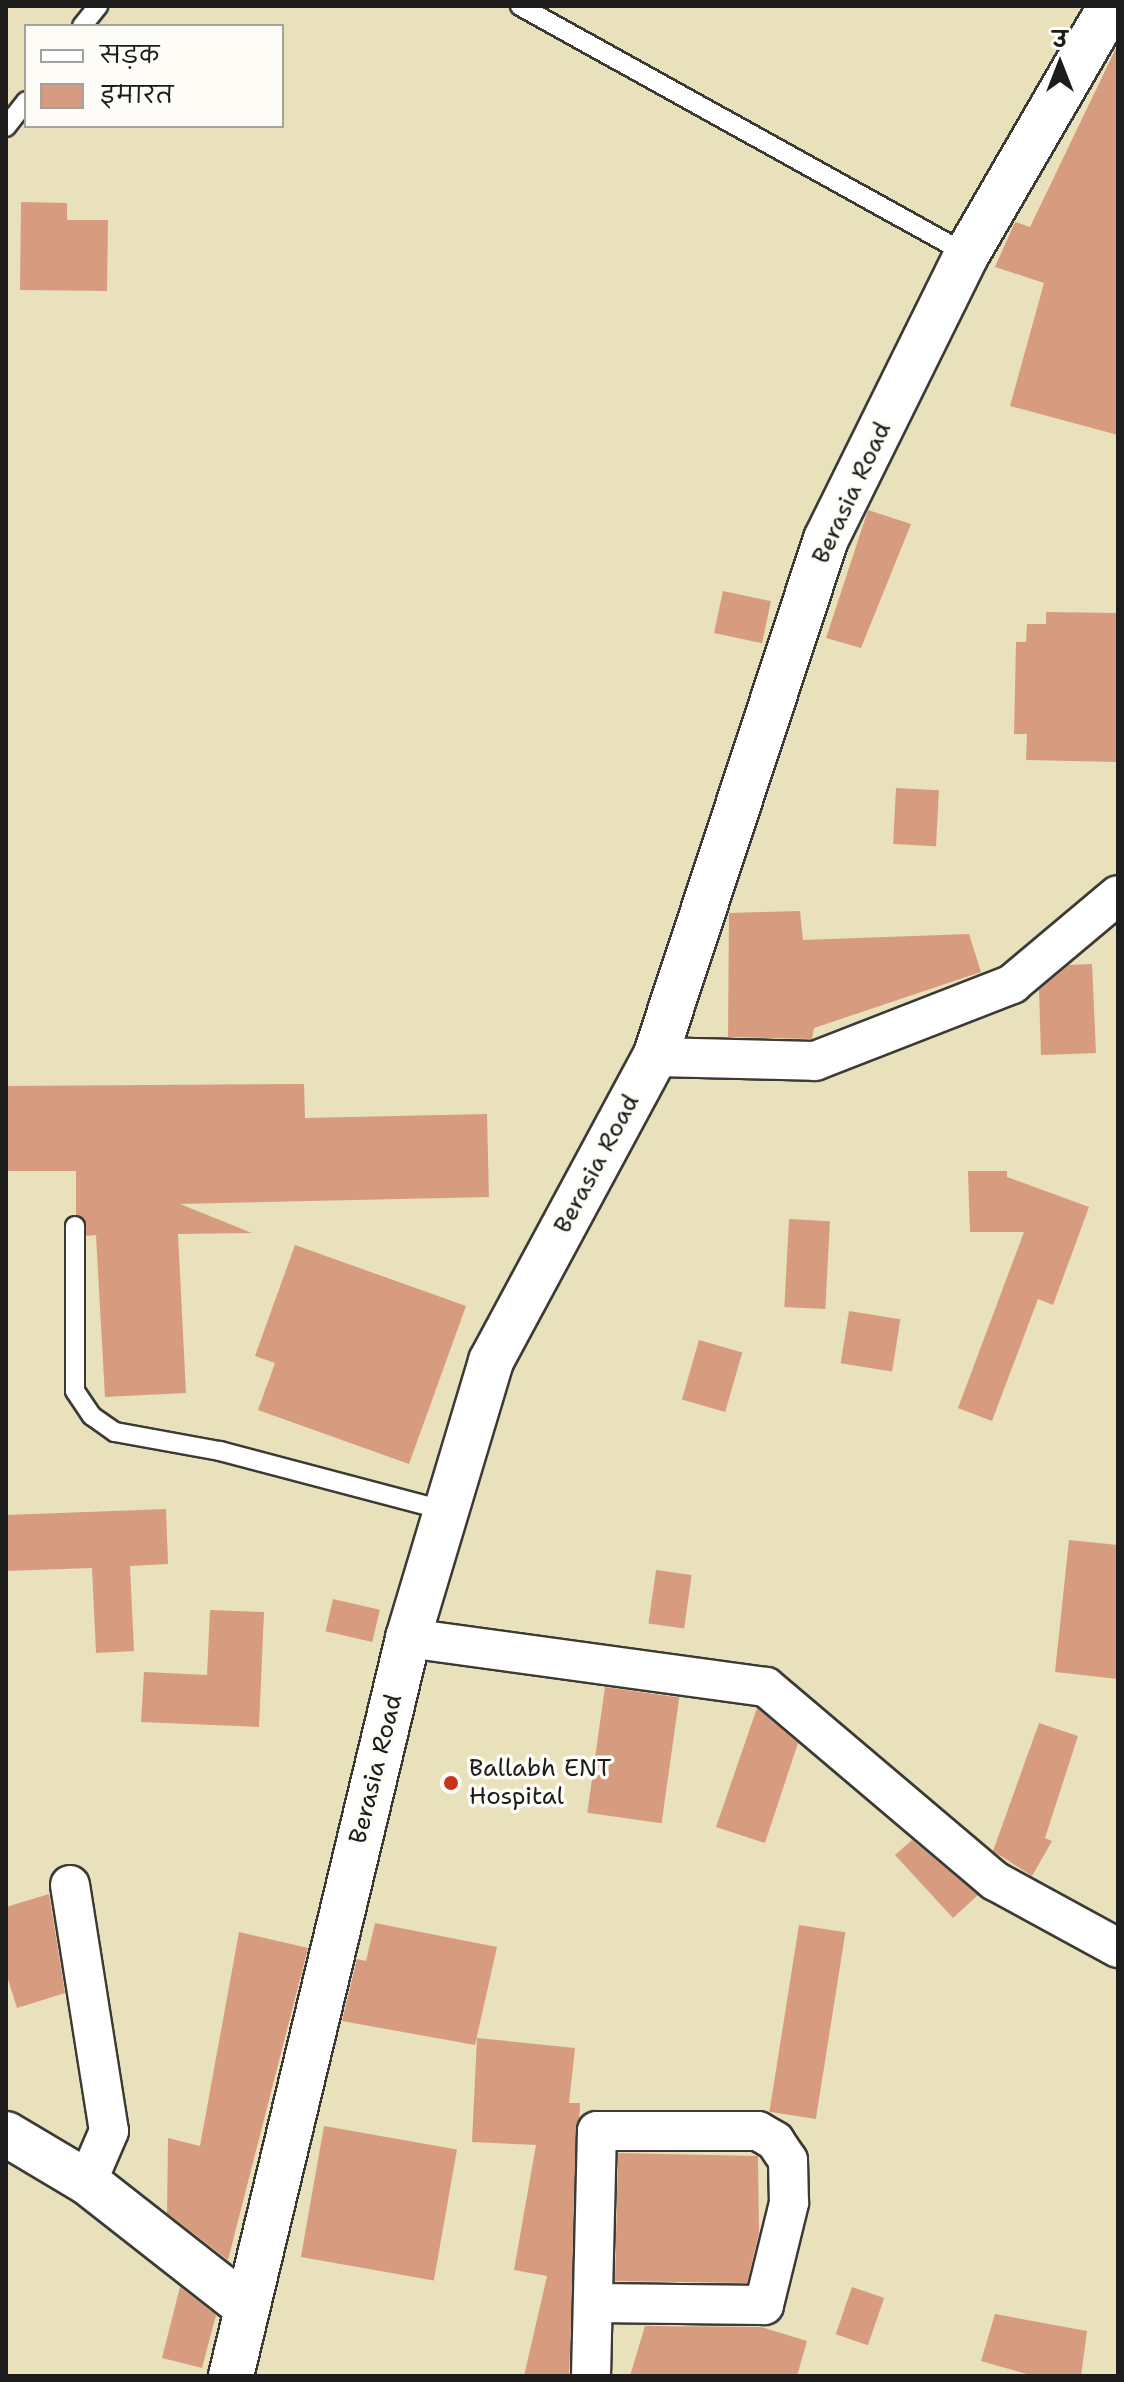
<!DOCTYPE html>
<meta charset="utf-8">
<style>
body{margin:0}
#map{position:relative;width:1124px;height:2382px;overflow:hidden;background:#e8e1bc;font-family:"Shantell Sans","Playpen Sans Deva",sans-serif}
div>[style]{position:absolute}
[style*='--x']{left:calc(var(--x)*1px);top:calc(var(--y)*1px);width:calc(var(--w)*1px);rotate:calc(var(--a)*1deg)}
.building>*{inset:0;background:#d79c7f;transform-origin:0 0}
.roads{filter:drop-shadow(2px 0 #3b3a34) drop-shadow(-2px 0 #3b3a34) drop-shadow(0 2px #3b3a34) drop-shadow(0 -2px #3b3a34)}
.lane>*{height:18px;margin:-9px;padding:0 9px;transform-origin:9px;border-radius:9px;background:#fff}
.street>*{height:38px;margin:-19px;padding:0 19px;transform-origin:19px;border-radius:19px;background:#fff}
.secondary>*{height:44px;margin:-22px;padding:0 22px;transform-origin:22px;border-radius:22px;background:#fff}
.dots>*{width:22px;height:22px;translate:-50% -50%;box-sizing:border-box;border:4px solid #fdfcf7;border-radius:50%}
span{translate:-50% -50%;white-space:nowrap;text-align:center;line-height:1.15;-webkit-text-stroke:7px #fdfcf7;paint-order:stroke}
.street-label{font-size:24px;color:#1c1c1c}
.poi-label{font-size:24px;color:#1c1c1c}
.left{translate:0 -50%;text-align:left}
.frame{position:absolute;inset:0;border:8px solid #1c1c1c;pointer-events:none}
.legend{position:absolute;left:24px;top:24px;width:260px;height:104px;box-sizing:border-box;background:#fdfcf7;border:2px solid #a3a29f;margin:0;padding:10px 14px;list-style:none;font-size:24px;color:#1c1c1c}
.legend li{display:flex;align-items:center;gap:16px;height:40px}
.legend b{width:40px;border:2px solid #a3a29f}
.north{position:absolute;left:1020px;top:24px;width:80px;height:80px;-webkit-text-stroke:6px #fdfcf7;paint-order:stroke;rotate:0deg;font-size:22px;font-weight:700;line-height:32px;text-align:center;color:#1c1c1c}
.north::after{content:'';display:block;margin:auto;width:28px;height:36px;background:#1c1c1c;clip-path:polygon(50% 0,100% 100%,50% 72%,0 100%)}
</style>
<div id="map">
<div class="building">
<div style="clip-path:polygon(1118px 44px,1118px 435px,1010px 406px,1044px 283px,995px 267px,1015px 222px,1030px 227px)"></div>
<div style="clip-path:polygon(21px 202px,67px 203px,67px 220px,108px 220px,107px 291px,20px 290px)"></div>
<div style="clip-path:polygon(868px 510px,911px 524px,861px 648px,826px 638px)"></div>
<div style="left:723px;top:591px;width:49px;height:43px;rotate:12deg"></div>
<div style="clip-path:polygon(1046px 612px,1118px 613px,1118px 762px,1026px 760px,1027px 734px,1014px 734px,1016px 642px,1026px 642px,1027px 624px,1046px 624px)"></div>
<div style="left:896px;top:788px;width:43px;height:56px;rotate:3deg"></div>
<div style="clip-path:polygon(800px 911px,803px 940px,969px 934px,981px 972px,814px 1028px,812px 1039px,728px 1037px,729px 913px)"></div>
<div style="clip-path:polygon(1092px 964px,1096px 1053px,1041px 1055px,1039px 990px,1069px 965px)"></div>
<div style="clip-path:polygon(304px 1084px,305px 1118px,487px 1114px,489px 1197px,180px 1204px,252px 1233px,178px 1234px,186px 1393px,105px 1397px,96px 1235px,87px 1236px,76px 1214px,76px 1171px,6px 1171px,6px 1086px)"></div>
<div style="clip-path:polygon(968px 1171px,1007px 1171px,1007px 1177px,1089px 1207px,1053px 1305px,1038px 1299px,992px 1421px,958px 1408px,1024px 1232px,970px 1232px)"></div>
<div style="left:789px;top:1219px;width:41px;height:88px;rotate:3deg"></div>
<div style="clip-path:polygon(295px 1245px,466px 1306px,409px 1464px,258px 1410px,275px 1363px,255px 1356px)"></div>
<div style="left:849px;top:1311px;width:52px;height:53px;rotate:9deg"></div>
<div style="left:699px;top:1340px;width:45px;height:62px;rotate:16deg"></div>
<div style="clip-path:polygon(166px 1509px,168px 1564px,130px 1566px,134px 1651px,96px 1653px,92px 1568px,6px 1571px,6px 1515px)"></div>
<div style="clip-path:polygon(1069px 1540px,1118px 1545px,1118px 1679px,1055px 1672px)"></div>
<div style="left:656px;top:1570px;width:36px;height:54px;rotate:8deg"></div>
<div style="left:333px;top:1599px;width:48px;height:33px;rotate:13deg"></div>
<div style="clip-path:polygon(210px 1610px,264px 1612px,259px 1727px,141px 1722px,144px 1672px,207px 1675px)"></div>
<div style="left:605px;top:1687px;width:75px;height:127px;rotate:8deg"></div>
<div style="clip-path:polygon(757px 1708px,798px 1743px,765px 1843px,716px 1827px)"></div>
<div style="clip-path:polygon(1039px 1723px,1078px 1736px,1045px 1838px,1052px 1841px,1032px 1876px,993px 1851px)"></div>
<div style="clip-path:polygon(912px 1840px,978px 1895px,953px 1918px,895px 1855px)"></div>
<div style="clip-path:polygon(49px 1894px,65px 1993px,17px 2008px,6px 1973px,6px 1907px)"></div>
<div style="clip-path:polygon(375px 1923px,497px 1947px,475px 2045px,342px 2021px,357px 1959px,366px 1961px)"></div>
<div style="left:799px;top:1925px;width:47px;height:189px;rotate:9deg"></div>
<div style="clip-path:polygon(239px 1932px,308px 1948px,228px 2260px,167px 2213px,168px 2138px,200px 2146px)"></div>
<div style="clip-path:polygon(477px 2038px,575px 2048px,569px 2103px,580px 2103px,569px 2376px,524px 2376px,547px 2276px,514px 2270px,536px 2145px,472px 2142px)"></div>
<div style="left:324px;top:2126px;width:135px;height:133px;rotate:10deg"></div>
<div style="clip-path:polygon(618px 2153px,758px 2156px,759px 2233px,747px 2283px,615px 2281px)"></div>
<div style="clip-path:polygon(180px 2287px,216px 2315px,202px 2368px,162px 2358px)"></div>
<div style="left:852px;top:2287px;width:34px;height:50px;rotate:19deg"></div>
<div style="clip-path:polygon(995px 2314px,1087px 2331px,1081px 2376px,1034px 2376px,981px 2361px)"></div>
<div style="clip-path:polygon(645px 2326px,761px 2327px,807px 2341px,797px 2376px,630px 2376px)"></div>
</div>
<div class="roads">
<div class="lane">
<div style="--x:520;--y:6;--w:511;--a:29.02"></div>
<div style="--x:82;--y:26;--w:26;--a:-51"></div>
<div style="--x:6;--y:127;--w:33;--a:-52"></div>
<div style="--x:75;--y:1226;--w:165;--a:90"></div>
<div style="--x:75;--y:1391;--w:30;--a:56"></div>
<div style="--x:92;--y:1416;--w:28;--a:35"></div>
<div style="--x:115;--y:1432;--w:107;--a:10.3"></div>
<div style="--x:220;--y:1451;--w:235;--a:14.8"></div>
</div>
<div class="street">
<div style="--x:655;--y:1057;--w:160;--a:1.4"></div>
<div style="--x:815;--y:1061;--w:212;--a:-21.3"></div>
<div style="--x:1012;--y:984;--w:138;--a:-40"></div>
<div style="--x:408;--y:1638;--w:361;--a:7.8"></div>
<div style="--x:766;--y:1687;--w:300;--a:40.3"></div>
<div style="--x:995;--y:1881;--w:140;--a:28.6"></div>
<div style="--x:70;--y:1885;--w:249;--a:81"></div>
<div style="--x:109;--y:2131;--w:56;--a:113.3"></div>
<div style="--x:591;--y:2376;--w:245;--a:-88.6"></div>
<div style="--x:597;--y:2131;--w:161;--a:0"></div>
<div style="--x:758;--y:2131;--w:20;--a:30"></div>
<div style="--x:775;--y:2141;--w:23;--a:56"></div>
<div style="--x:788;--y:2160;--w:43;--a:88.7"></div>
<div style="--x:789;--y:2203;--w:105;--a:103.8"></div>
<div style="--x:764;--y:2305;--w:169;--a:-179.3"></div>
</div>
<div class="secondary">
<div style="--x:6;--y:2134;--w:94;--a:30.7"></div>
<div style="--x:87;--y:2182;--w:199;--a:38.1"></div>
<div style="--x:231;--y:2376;--w:759;--a:-76.51"></div>
<div style="--x:408;--y:1638;--w:289;--a:-73.3"></div>
<div style="--x:491;--y:1361;--w:345;--a:-61.7"></div>
<div style="--x:655;--y:1057;--w:545;--a:-71.73"></div>
<div style="--x:826;--y:539;--w:318;--a:-63.7"></div>
<div style="--x:967;--y:254;--w:287;--a:-59.9"></div>
</div>
</div>
<div class="dots">
<div style="left:451px;top:1783px;background:#c8321e"></div>
</div>
<div class="street-label">
<span style="left:852px;top:493px;rotate:-65deg">Berasia Road</span>
<span style="left:597px;top:1164px;rotate:-62deg">Berasia Road</span>
<span style="left:376px;top:1769px;rotate:-76deg">Berasia Road</span>
</div>
<div class="poi-label">
<span class="left" style="left:469px;top:1783px">Ballabh ENT<br>Hospital</span>
</div>
<div class="frame"></div>
<ul class="legend">
<li><b style="height:10px;background:#fff"></b>सड़क</li>
<li><b style="height:22px;background:#d79c7f"></b>इमारत</li>
</ul>
<div class="north">उ</div>
</div>
